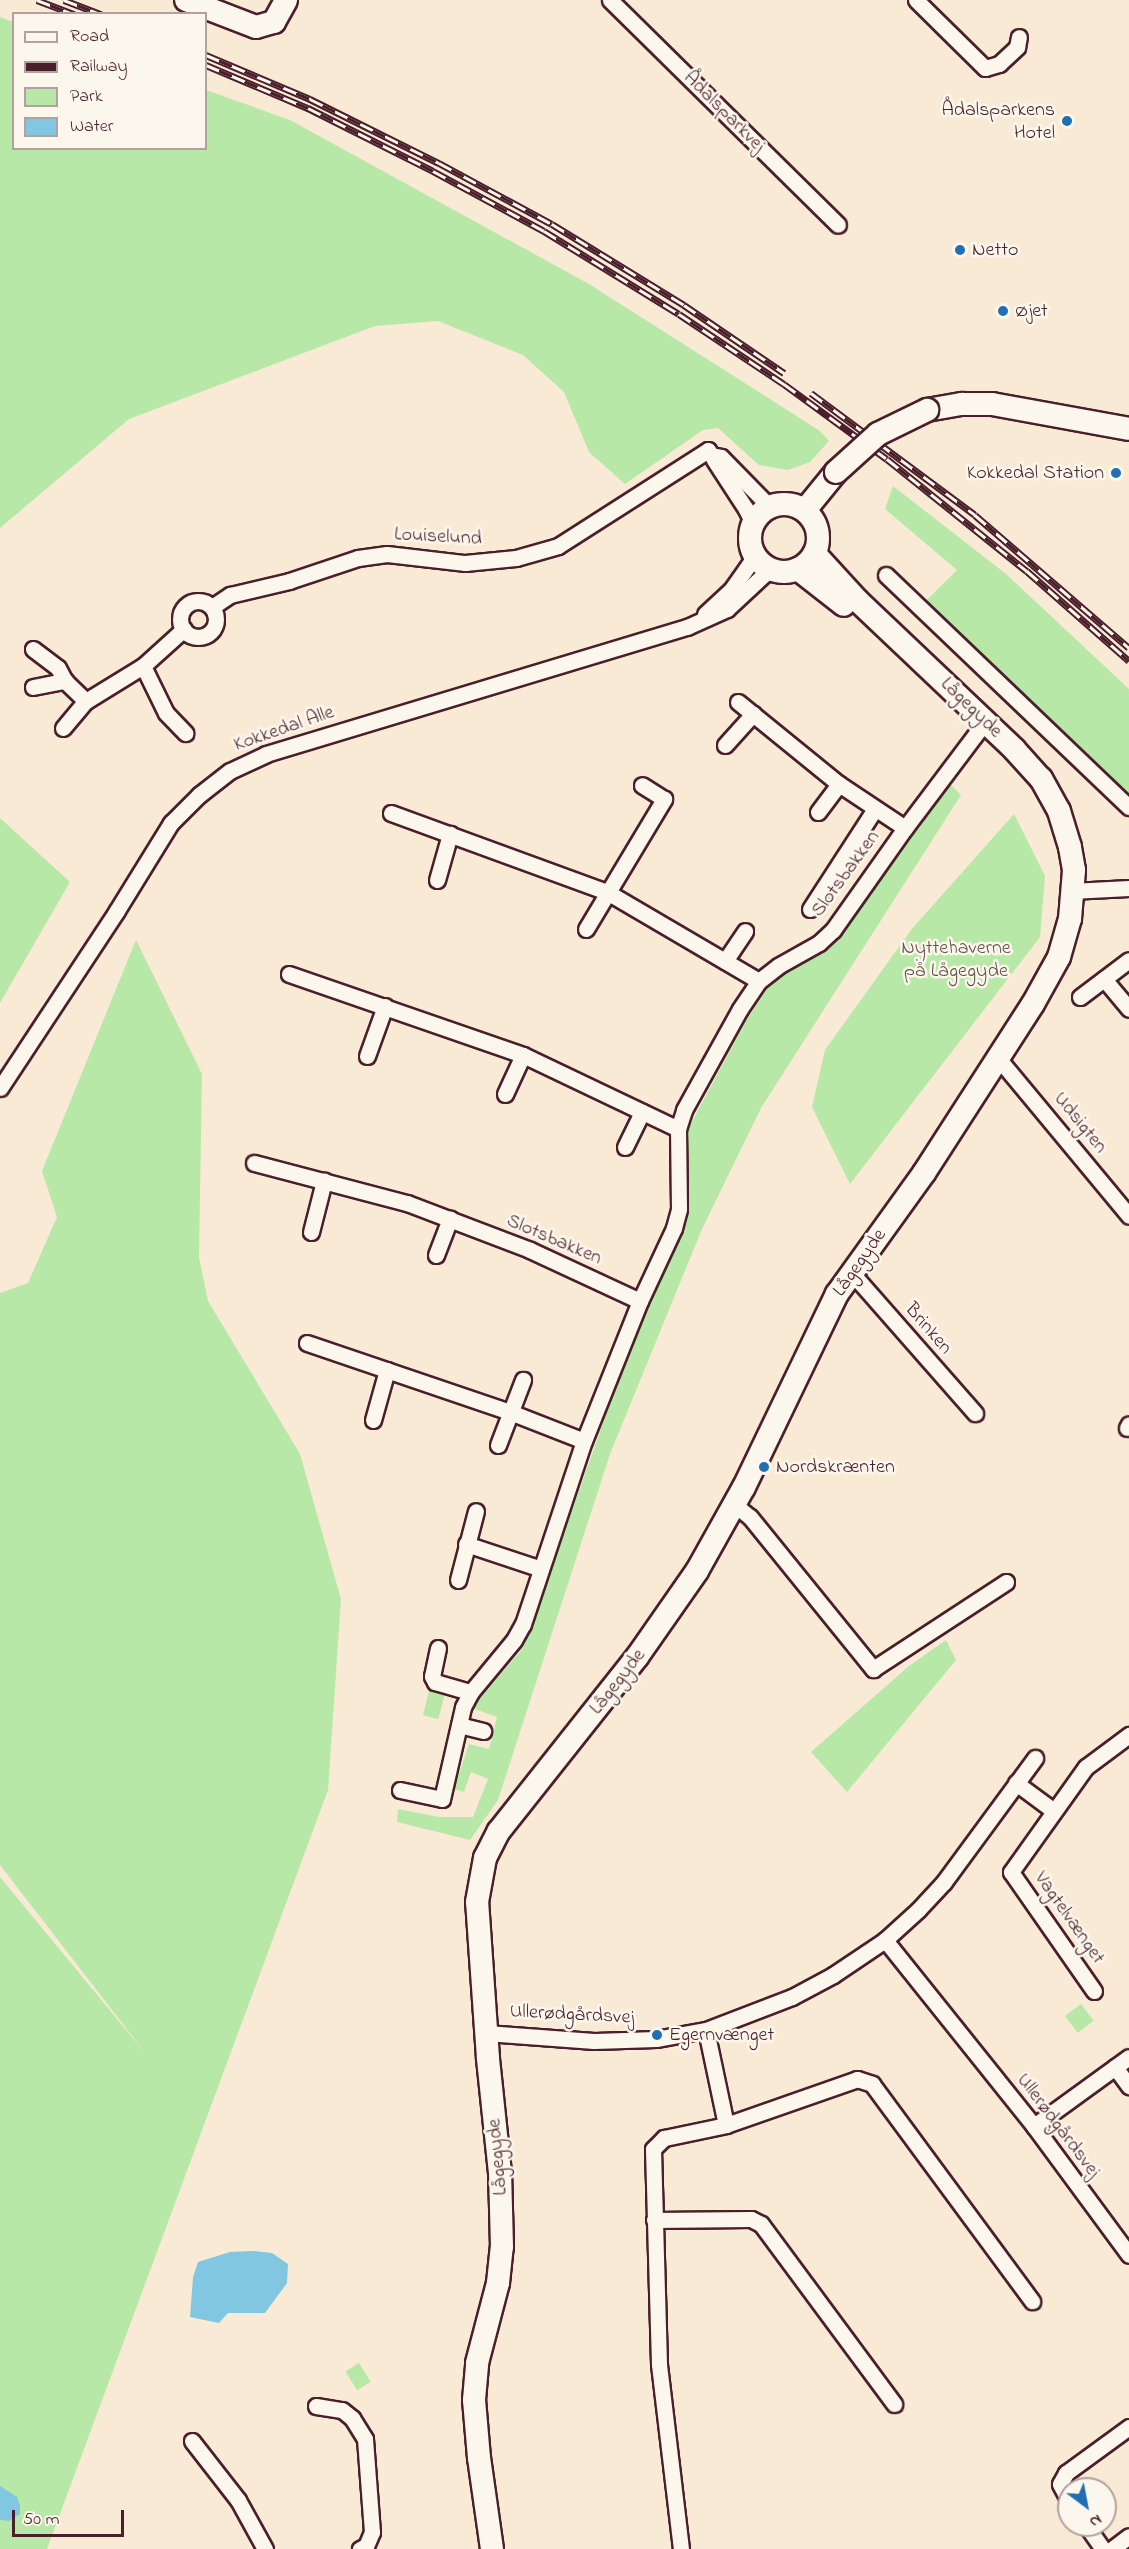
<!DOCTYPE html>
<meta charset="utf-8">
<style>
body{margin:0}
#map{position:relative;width:1129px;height:2549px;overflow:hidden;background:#f9ead6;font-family:"Indie Flower",sans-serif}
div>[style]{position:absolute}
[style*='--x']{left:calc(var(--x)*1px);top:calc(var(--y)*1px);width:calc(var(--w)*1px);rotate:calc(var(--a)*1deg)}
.green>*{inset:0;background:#b7e8a7;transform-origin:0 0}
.water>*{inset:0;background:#81c7e2}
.roads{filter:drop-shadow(2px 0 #4a1f2b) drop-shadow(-2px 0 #4a1f2b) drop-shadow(0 2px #4a1f2b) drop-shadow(0 -2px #4a1f2b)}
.street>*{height:15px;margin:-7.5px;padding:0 7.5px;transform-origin:7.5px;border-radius:7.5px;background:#fbf7ec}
.street>.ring{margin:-7.5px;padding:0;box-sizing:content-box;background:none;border:15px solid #fbf7ec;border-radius:50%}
.secondary>*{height:22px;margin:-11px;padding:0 11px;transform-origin:11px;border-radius:11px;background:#fbf7ec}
.secondary>.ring{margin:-11px;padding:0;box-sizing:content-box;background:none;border:22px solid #fbf7ec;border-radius:50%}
.rail>*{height:7px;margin-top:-3.5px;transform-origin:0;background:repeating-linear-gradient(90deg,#fbf7ec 0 14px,#4a1f2b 0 28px);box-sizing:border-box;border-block:2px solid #4a1f2b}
.bridges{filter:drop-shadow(2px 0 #4a1f2b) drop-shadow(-2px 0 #4a1f2b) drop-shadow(0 2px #4a1f2b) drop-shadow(0 -2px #4a1f2b)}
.secondary-bridge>*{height:22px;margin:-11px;padding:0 11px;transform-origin:11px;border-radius:11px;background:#fbf7ec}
.dots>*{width:16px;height:16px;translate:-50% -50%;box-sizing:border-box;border:3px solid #fbf7ec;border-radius:50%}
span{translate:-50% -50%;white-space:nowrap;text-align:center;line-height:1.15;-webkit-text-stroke:5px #fbf7ec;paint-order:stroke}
.poi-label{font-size:20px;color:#4a1f2b}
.right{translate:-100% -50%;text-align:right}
.left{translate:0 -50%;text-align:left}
.street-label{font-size:20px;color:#4a1f2b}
.park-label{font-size:20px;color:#65514a}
.legend{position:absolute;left:12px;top:12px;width:195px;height:138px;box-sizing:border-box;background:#fbf7ec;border:2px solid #b4a19f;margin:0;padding:8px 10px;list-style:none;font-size:18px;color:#4a1f2b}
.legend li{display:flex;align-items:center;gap:12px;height:30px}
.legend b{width:30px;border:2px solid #b4a19f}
.north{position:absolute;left:1057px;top:2477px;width:60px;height:60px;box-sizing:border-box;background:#fbf7ec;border:2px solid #b4a19f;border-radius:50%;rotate:148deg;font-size:16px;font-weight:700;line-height:24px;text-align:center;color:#4a1f2b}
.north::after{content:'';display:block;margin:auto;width:21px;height:27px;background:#1f6fb2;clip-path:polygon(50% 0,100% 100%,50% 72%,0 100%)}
.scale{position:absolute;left:12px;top:2510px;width:112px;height:27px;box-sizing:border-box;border:3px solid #4a1f2b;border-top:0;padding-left:8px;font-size:18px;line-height:21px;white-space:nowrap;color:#4a1f2b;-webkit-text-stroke:4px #fbf7ec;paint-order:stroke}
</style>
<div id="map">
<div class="green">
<div style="clip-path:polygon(0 17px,13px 22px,14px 148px,206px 148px,206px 90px,290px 120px,589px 284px,820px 431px,829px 441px,810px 462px,788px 470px,759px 465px,718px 428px,703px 430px,625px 484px,589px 452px,564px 392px,523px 355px,438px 321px,375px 326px,129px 419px,0 528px)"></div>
<div style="clip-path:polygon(893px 486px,1006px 574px,1129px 689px,1129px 796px,926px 601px,957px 570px,885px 509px)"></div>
<div style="clip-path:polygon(949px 783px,961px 795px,761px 1108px,702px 1229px,610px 1454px,498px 1800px,470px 1840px,397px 1822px,398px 1809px,439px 1817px,473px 1817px,488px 1779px,471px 1772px,464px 1792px,454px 1789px,469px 1744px,489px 1749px,497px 1717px,472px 1708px,523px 1648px,616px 1387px,687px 1213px,688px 1129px,746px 1021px,771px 983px,833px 945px)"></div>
<div style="clip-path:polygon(1014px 814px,1045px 876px,1040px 937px,850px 1184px,812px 1107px,825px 1050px,911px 930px)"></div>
<div style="clip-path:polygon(0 818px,70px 882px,0 1003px)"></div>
<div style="clip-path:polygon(136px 940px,202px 1074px,199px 1257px,208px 1301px,300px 1454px,341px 1599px,328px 1790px,47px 2549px,0 2549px,0 1877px,146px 2054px,0 1865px,0 1293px,28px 1283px,57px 1217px,42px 1171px)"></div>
<div style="clip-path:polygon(946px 1640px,956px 1660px,847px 1792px,811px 1752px,909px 1666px)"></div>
<div style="left:429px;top:1691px;width:16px;height:25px;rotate:14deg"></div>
<div style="left:1081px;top:2004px;width:21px;height:20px;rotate:53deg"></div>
<div style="left:359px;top:2363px;width:22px;height:16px;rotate:58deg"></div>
</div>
<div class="water">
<div style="clip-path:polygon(253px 2251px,272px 2253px,288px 2264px,287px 2283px,265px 2313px,228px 2313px,219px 2323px,190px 2317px,193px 2277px,198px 2262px,230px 2252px)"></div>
<div style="clip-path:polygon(0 2486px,17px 2497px,20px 2506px,20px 2514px,9px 2521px,0 2520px)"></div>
</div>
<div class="roads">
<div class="street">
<div style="--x:610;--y:0;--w:320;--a:44.6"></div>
<div style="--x:916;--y:0;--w:97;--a:44.6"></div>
<div style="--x:985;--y:68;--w:15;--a:-16"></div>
<div style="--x:999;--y:64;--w:25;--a:-43"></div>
<div style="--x:1017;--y:47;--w:10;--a:-79"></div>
<div style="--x:714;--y:460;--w:59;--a:56.9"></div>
<div style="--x:746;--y:509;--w:17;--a:65"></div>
<div style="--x:886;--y:575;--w:336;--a:43.7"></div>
<div class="ring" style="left:180px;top:601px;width:21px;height:21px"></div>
<div style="--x:212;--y:607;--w:22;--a:-34"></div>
<div style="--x:230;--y:595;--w:61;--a:-13.3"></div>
<div style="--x:289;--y:581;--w:73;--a:-18.4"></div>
<div style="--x:358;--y:558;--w:29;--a:-8"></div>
<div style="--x:387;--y:554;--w:79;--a:6.6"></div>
<div style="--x:465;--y:563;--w:51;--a:-5.6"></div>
<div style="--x:516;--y:558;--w:44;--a:-15.9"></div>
<div style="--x:558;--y:546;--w:178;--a:-32.6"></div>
<div style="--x:708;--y:450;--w:6;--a:59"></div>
<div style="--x:711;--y:455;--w:10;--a:11"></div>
<div style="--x:721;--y:457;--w:70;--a:45.6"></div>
<div style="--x:705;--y:614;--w:35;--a:-43"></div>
<div style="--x:731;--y:590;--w:42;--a:-54.8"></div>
<div style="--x:33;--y:649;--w:31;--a:37"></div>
<div style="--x:58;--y:668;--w:15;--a:62"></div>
<div style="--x:65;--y:681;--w:29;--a:44"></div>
<div style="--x:86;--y:701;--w:67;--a:-31.6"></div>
<div style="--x:143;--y:666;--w:55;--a:-42.1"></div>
<div style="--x:143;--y:666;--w:52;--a:63.9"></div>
<div style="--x:166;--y:713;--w:28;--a:46"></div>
<div style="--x:33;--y:687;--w:33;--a:-11"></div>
<div style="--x:738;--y:702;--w:130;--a:39.1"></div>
<div style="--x:839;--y:784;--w:79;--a:33.7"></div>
<div style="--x:63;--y:728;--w:35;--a:-50"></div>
<div style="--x:725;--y:745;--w:42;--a:-47.9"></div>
<div style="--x:818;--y:812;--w:35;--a:-53"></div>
<div style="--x:391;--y:813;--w:230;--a:20.1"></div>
<div style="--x:607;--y:892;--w:176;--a:30.4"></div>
<div style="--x:437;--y:880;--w:48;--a:-74.2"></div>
<div style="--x:1071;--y:891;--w:58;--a:-3"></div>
<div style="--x:810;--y:909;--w:119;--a:-57"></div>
<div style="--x:586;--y:929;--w:152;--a:-59"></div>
<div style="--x:664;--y:799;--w:26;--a:-148"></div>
<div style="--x:725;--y:961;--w:36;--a:-56"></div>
<div style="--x:289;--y:974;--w:248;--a:19.1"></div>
<div style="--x:523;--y:1055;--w:172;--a:25.5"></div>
<div style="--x:1104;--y:979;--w:39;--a:50"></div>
<div style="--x:1080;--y:997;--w:61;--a:-37.1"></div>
<div style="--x:367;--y:1056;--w:53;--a:-70.2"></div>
<div style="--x:998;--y:1058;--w:205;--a:50.3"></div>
<div style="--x:0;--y:1088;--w:211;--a:-56.6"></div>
<div style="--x:116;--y:912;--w:105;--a:-58.3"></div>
<div style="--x:171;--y:823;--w:40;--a:-45"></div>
<div style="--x:199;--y:795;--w:39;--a:-38"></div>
<div style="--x:230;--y:771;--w:40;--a:-25"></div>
<div style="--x:266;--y:754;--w:440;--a:-16.8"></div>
<div style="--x:687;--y:627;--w:44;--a:-24.2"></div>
<div style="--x:727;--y:609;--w:59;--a:-42.9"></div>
<div style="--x:505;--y:1094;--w:43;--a:-65.2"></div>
<div style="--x:625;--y:1147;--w:39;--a:-64"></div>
<div style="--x:254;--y:1163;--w:158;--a:14.7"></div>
<div style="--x:407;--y:1203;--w:132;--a:20.9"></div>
<div style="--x:530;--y:1250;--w:121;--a:24.9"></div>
<div style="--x:311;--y:1232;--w:53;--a:-75.7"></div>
<div style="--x:436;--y:1255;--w:39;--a:-69"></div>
<div style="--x:851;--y:1272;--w:188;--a:48.7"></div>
<div style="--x:307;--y:1343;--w:214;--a:18.8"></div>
<div style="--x:510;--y:1412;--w:79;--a:21.4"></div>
<div style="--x:373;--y:1420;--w:52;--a:-74.4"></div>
<div style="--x:1127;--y:1428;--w:4;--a:-63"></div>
<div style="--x:498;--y:1445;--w:70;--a:-69"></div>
<div style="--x:735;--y:1505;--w:19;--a:39"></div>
<div style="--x:750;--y:1517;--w:196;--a:51"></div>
<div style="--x:873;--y:1669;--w:159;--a:-33.2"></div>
<div style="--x:466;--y:1544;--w:79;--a:18.4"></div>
<div style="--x:458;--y:1580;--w:71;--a:-75.4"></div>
<div style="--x:438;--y:1648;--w:29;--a:102"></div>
<div style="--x:432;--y:1676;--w:7;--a:63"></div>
<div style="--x:435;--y:1682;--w:37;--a:16"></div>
<div style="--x:459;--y:1725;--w:25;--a:14"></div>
<div style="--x:1016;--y:1783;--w:47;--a:36.4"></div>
<div style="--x:400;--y:1790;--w:43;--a:12.1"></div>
<div style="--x:442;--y:1799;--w:94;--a:-77.1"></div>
<div style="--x:463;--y:1707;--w:17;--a:-62"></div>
<div style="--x:471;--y:1692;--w:67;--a:-50.4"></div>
<div style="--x:514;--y:1640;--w:18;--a:-61"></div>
<div style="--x:523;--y:1624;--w:193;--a:-71.6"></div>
<div style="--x:584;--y:1441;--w:151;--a:-68.2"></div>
<div style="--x:640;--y:1301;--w:81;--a:-65"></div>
<div style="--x:674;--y:1228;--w:20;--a:-75"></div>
<div style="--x:679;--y:1209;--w:80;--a:-90.7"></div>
<div style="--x:678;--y:1129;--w:20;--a:-72"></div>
<div style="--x:684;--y:1110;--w:115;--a:-61"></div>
<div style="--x:740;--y:1009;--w:34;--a:-56"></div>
<div style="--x:759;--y:981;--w:24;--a:-38"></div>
<div style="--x:778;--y:966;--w:47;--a:-29.3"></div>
<div style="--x:819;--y:943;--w:19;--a:-43"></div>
<div style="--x:833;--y:930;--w:125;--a:-54.8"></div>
<div style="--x:905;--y:828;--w:133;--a:-53"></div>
<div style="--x:885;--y:1940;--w:238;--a:51.3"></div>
<div style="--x:1034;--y:2126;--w:160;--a:53.6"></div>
<div style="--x:1094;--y:1991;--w:145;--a:-124.9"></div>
<div style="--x:1011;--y:1872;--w:129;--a:-54.5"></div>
<div style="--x:1086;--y:1767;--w:54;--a:-36.7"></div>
<div style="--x:706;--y:2030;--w:97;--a:78.1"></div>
<div style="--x:726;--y:2125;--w:139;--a:-19.3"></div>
<div style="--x:857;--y:2079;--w:16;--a:18"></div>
<div style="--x:872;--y:2084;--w:270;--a:53.6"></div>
<div style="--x:486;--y:2033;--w:108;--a:4.2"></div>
<div style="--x:594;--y:2041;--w:62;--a:-1.8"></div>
<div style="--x:656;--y:2039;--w:51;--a:-10.2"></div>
<div style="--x:706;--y:2030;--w:92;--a:-21"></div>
<div style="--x:792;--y:1997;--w:47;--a:-28.2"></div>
<div style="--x:833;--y:1975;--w:63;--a:-33.9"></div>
<div style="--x:885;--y:1940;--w:45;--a:-42.3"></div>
<div style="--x:918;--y:1910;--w:38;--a:-47"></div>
<div style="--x:944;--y:1882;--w:154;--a:-53.7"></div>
<div style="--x:1115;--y:2067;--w:24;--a:54"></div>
<div style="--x:1034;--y:2126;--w:117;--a:-36"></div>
<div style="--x:654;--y:2220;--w:97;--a:-0.6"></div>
<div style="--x:751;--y:2219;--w:11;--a:27"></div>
<div style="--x:761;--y:2224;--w:224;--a:53.5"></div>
<div style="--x:316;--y:2406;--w:26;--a:9"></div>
<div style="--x:342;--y:2410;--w:13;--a:39"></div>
<div style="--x:352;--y:2418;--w:25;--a:58"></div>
<div style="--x:365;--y:2439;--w:93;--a:85.7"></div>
<div style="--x:372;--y:2532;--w:15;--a:113"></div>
<div style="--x:366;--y:2546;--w:7;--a:153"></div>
<div style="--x:192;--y:2441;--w:75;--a:52.1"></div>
<div style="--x:238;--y:2500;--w:56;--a:61.1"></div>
<div style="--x:1069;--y:2501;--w:19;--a:-118"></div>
<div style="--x:1060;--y:2484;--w:13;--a:-61"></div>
<div style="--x:1066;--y:2473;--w:78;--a:-36.1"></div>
<div style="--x:1086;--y:2525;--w:29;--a:55"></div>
<div style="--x:681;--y:2549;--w:186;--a:-96.8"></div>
<div style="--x:659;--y:2364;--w:215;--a:-91.6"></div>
<div style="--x:653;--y:2149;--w:16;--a:-45"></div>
<div style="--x:664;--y:2138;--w:63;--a:-11.8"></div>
<div style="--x:1112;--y:2549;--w:21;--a:-37"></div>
</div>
<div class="secondary">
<div style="--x:186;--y:0;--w:75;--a:21.1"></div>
<div style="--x:256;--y:27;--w:19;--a:-16"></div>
<div style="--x:274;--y:22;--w:25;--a:-61"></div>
<div style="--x:927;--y:410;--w:36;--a:-10"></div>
<div style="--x:962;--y:404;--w:30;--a:0"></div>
<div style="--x:992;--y:404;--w:139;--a:10.3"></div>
<div class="ring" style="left:750px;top:504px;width:46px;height:46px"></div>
<div style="--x:805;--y:510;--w:49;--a:-50.8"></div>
<div style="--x:798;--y:569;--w:58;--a:38"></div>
<div style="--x:492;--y:2549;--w:92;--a:-98.1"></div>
<div style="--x:479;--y:2458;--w:58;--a:-94.9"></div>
<div style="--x:474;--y:2400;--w:37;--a:-85"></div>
<div style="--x:477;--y:2363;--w:83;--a:-75.3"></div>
<div style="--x:498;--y:2283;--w:36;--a:-84"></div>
<div style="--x:502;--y:2247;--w:74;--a:-91.5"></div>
<div style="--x:500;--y:2173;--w:116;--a:-96"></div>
<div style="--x:488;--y:2058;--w:156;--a:-94"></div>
<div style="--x:477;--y:1902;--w:45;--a:-79.7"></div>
<div style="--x:485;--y:1858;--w:30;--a:-63"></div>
<div style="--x:499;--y:1831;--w:222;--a:-51.6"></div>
<div style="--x:637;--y:1657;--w:105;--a:-55.1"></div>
<div style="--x:697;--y:1571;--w:96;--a:-60.8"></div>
<div style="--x:744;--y:1487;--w:214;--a:-64.3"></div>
<div style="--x:837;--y:1294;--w:149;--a:-54.3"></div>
<div style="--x:924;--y:1173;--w:201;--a:-57.2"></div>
<div style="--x:1033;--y:1004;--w:54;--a:-61"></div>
<div style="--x:1059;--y:957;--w:40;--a:-74"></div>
<div style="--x:1070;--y:919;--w:49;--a:-85.3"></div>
<div style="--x:1074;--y:870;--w:23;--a:-100"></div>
<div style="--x:1070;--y:847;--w:38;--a:-107"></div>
<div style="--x:1059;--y:811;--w:37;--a:-119"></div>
<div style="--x:1041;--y:779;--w:40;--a:-132"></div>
<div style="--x:1014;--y:749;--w:215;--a:-136.5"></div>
<div style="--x:858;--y:601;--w:64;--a:-132.5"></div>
</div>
</div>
<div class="rail">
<div style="--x:37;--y:0;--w:40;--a:21"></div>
<div style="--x:64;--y:0;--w:40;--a:21"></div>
<div style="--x:206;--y:55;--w:113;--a:22.9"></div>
<div style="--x:310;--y:99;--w:144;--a:26.4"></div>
<div style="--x:439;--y:163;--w:128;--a:28.4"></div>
<div style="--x:552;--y:224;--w:155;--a:31.5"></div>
<div style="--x:684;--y:305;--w:121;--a:34.2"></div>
<div style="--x:206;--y:65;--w:111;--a:22.9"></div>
<div style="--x:308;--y:108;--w:140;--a:26.7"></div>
<div style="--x:433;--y:171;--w:126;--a:28.4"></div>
<div style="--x:544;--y:231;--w:158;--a:31.6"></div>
<div style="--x:679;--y:314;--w:126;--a:33.7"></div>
<div style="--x:784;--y:384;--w:127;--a:36.1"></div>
<div style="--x:887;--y:459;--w:179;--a:38.7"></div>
<div style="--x:1027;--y:571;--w:136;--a:41.4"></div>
<div style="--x:811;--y:393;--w:204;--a:36.6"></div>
<div style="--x:975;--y:515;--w:203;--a:40.8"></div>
</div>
<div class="bridges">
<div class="secondary-bridge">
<div style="--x:836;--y:472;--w:57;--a:-42.1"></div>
<div style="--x:878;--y:434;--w:55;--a:-26.1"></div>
</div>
</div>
<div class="dots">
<div style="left:1067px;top:121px;background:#1f6fb2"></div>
<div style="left:960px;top:250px;background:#1f6fb2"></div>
<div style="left:1003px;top:311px;background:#1f6fb2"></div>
<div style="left:1116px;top:473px;background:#1f6fb2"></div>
<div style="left:764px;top:1467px;background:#1f6fb2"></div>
<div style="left:657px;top:2035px;background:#1f6fb2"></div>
</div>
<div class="poi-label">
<span class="right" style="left:1055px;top:122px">Ådalsparkens<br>Hotel</span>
<span class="left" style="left:972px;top:250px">Netto</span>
<span class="left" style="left:1015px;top:311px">Øjet</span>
<span class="right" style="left:1104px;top:473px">Kokkedal Station</span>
<span class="left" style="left:776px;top:1467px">Nordskrænten</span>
<span class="left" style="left:669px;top:2035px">Egernvænget</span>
</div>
<div class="street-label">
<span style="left:724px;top:112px;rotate:45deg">Ådalsparkvej</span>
<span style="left:438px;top:537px;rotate:3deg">Louiselund</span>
<span style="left:971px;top:708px;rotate:44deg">Lågegyde</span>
<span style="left:284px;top:729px;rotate:-19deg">Kokkedal Alle</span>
<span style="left:846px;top:874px;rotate:-54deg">Slotsbakken</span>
<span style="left:1080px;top:1123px;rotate:51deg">Udsigten</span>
<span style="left:554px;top:1240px;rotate:23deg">Slotsbakken</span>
<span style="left:860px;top:1263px;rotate:-55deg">Lågegyde</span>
<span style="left:928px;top:1329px;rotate:49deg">Brinken</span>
<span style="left:618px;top:1682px;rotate:-52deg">Lågegyde</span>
<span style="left:1069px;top:1918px;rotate:55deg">Vagtelvænget</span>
<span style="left:572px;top:2015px;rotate:3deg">Ullerødgårdsvej</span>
<span style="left:1058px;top:2126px;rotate:53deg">Ullerødgårdsvej</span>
<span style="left:498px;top:2157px;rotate:-95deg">Lågegyde</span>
</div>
<div class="park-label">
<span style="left:956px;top:960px">Nyttehaverne<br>på Lågegyde</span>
</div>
<ul class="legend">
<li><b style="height:8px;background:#fbf7ec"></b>Road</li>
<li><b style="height:8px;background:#4a1f2b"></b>Railway</li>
<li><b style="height:16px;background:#b7e8a7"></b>Park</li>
<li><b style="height:16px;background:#81c7e2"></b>Water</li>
</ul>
<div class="north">N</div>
<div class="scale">50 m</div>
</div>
